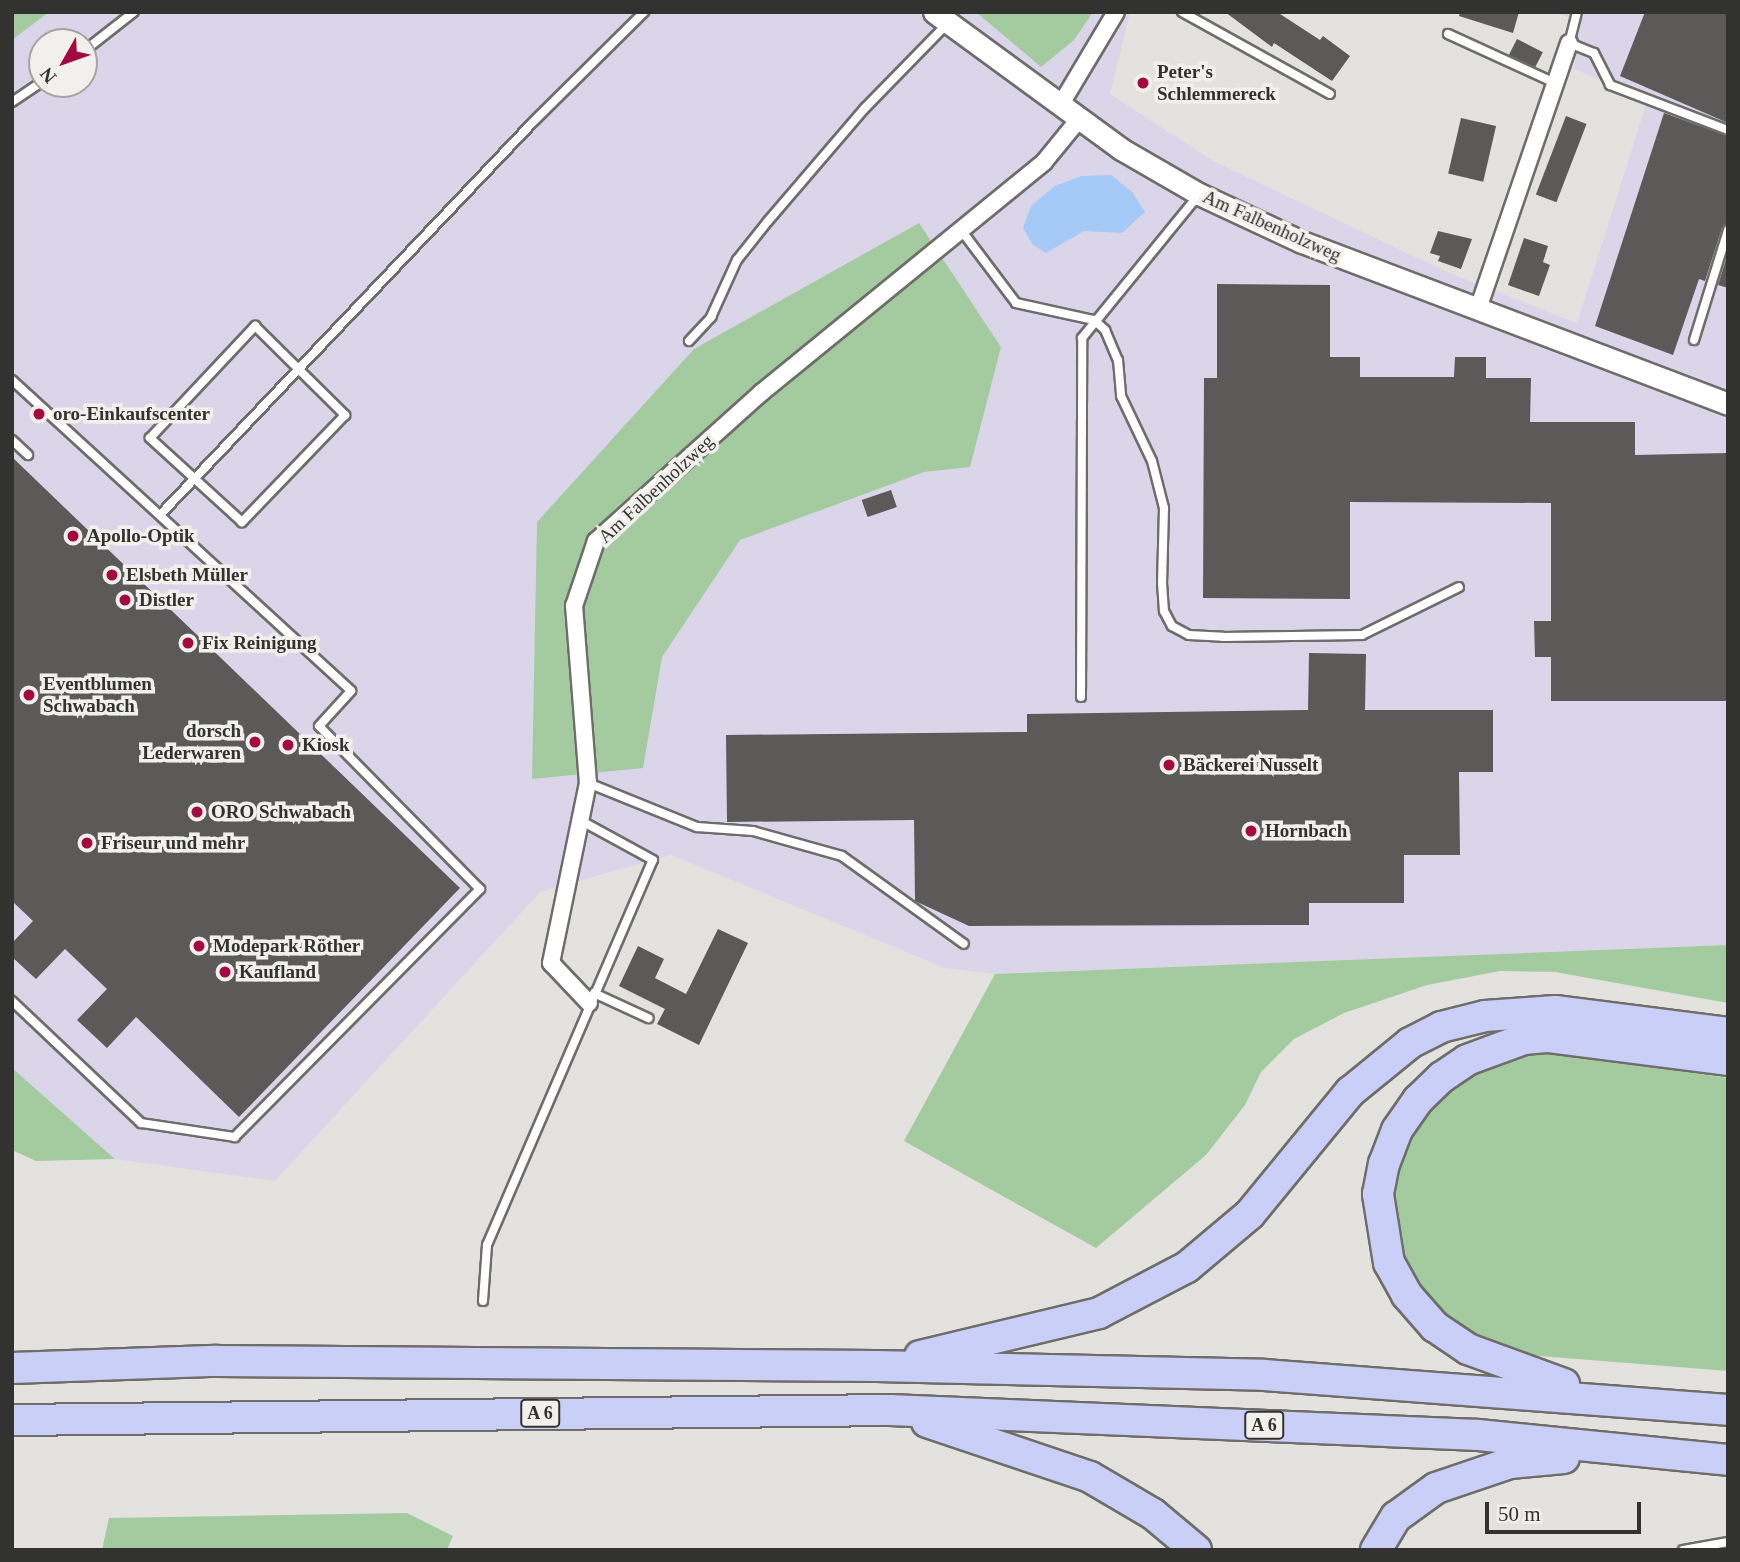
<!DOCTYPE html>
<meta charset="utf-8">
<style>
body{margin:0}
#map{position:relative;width:1740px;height:1562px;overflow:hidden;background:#e3e2df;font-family:Georgia,serif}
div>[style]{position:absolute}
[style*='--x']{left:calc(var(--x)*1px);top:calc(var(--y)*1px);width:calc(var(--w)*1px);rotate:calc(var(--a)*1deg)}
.commercial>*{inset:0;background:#dbd5ea}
.green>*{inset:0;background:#a4cb9f}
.water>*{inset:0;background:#a5caf8}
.building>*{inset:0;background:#5b5a58;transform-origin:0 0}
.roads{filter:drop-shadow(2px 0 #6e6d6a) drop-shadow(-2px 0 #6e6d6a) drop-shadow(0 2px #6e6d6a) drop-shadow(0 -2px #6e6d6a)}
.service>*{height:8px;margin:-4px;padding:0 4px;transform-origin:4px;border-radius:4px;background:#fff}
.minor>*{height:16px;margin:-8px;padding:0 8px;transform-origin:8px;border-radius:8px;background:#fff}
.tertiary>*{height:21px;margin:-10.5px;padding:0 10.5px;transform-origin:10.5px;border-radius:10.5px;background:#fff}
.motorway>*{height:30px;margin:-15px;padding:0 15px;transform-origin:15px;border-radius:15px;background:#cacff7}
.dots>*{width:19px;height:19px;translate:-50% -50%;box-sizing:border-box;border:4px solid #f1f0ed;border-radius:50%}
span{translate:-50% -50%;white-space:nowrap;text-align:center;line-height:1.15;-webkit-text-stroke:7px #f1f0ed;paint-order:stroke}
.shield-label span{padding:2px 5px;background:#f1f0ed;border:2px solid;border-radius:5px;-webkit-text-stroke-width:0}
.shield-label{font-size:18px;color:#323231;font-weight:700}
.poi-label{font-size:19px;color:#323231;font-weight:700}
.left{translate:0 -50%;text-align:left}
.right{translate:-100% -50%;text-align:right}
.street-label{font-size:19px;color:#323231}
.frame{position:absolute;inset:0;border:14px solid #323231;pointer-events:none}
.north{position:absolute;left:28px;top:28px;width:70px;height:70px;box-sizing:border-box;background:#f1f0ed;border:2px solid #a5a4a2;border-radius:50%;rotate:230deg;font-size:19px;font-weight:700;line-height:28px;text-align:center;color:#323231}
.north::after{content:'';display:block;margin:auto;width:24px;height:32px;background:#a40a41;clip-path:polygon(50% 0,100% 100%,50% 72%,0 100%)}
.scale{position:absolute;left:1485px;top:1502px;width:156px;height:32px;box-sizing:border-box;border:4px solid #323231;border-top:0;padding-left:9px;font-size:21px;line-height:24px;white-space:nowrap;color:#323231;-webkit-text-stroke:5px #f1f0ed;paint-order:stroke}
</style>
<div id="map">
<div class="commercial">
<div style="clip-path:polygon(evenodd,12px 12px,1130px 12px,1110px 94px,1213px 161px,1447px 272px,1577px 323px,1648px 98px,1574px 69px,1580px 22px,1555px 12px,1728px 12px,1728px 945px,995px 974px,945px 968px,671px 855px,540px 892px,275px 1181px,115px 1159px,12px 1068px,12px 12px,42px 42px,84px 42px,84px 84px,42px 84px,42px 42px)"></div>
</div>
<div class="green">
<div style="clip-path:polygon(12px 12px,49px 12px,12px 40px)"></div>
<div style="clip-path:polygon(976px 12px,1093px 12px,1074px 40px,1041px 67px)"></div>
<div style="clip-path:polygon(919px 223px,1001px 347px,970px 467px,924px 472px,740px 540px,662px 657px,643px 768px,532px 779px,537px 522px,694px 349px)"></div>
<div style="clip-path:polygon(1728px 945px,1728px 1003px,1555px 972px,1500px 971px,1427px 985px,1344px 1013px,1294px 1039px,1261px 1072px,1245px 1105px,1206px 1155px,1096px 1248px,904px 1141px,995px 974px)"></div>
<div style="clip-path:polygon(1549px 1052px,1728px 1078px,1728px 1371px,1514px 1354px,1451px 1326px,1401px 1263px,1389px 1195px,1397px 1159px,1419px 1117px,1467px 1073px,1521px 1054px)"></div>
<div style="clip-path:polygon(12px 1068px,115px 1159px,36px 1161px,12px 1150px)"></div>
<div style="clip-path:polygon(407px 1513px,453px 1536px,447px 1550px,102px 1550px,109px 1518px)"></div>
</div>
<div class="water">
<div style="clip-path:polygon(1111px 175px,1132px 192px,1145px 212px,1122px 233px,1084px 231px,1046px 253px,1033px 245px,1023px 228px,1031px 206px,1055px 186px,1081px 176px)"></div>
</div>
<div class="building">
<div style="clip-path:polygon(1225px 12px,1277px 12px,1320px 40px,1323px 36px,1350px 56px,1332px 81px,1274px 43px,1272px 47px)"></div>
<div style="clip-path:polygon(1460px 12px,1519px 12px,1513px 33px,1459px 16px)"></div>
<div style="clip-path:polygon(1645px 12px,1728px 12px,1728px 123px,1620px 76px)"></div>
<div style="left:1517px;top:39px;width:29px;height:18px;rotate:27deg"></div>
<div style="clip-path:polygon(1664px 113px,1728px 136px,1728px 224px,1722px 228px,1705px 281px,1699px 279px,1673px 355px,1595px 326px)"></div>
<div style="left:1566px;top:116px;width:22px;height:84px;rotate:21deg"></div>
<div style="left:1461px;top:118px;width:36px;height:57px;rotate:13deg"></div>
<div style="clip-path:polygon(1438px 231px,1472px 239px,1461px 269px,1438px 261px,1440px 256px,1430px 253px)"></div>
<div style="clip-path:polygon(1524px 238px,1548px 246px,1543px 262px,1550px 265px,1539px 296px,1508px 285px)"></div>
<div style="clip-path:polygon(1728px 253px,1728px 288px,1718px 285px)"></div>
<div style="clip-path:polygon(1217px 284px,1330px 285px,1330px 357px,1360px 357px,1360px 377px,1454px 377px,1455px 357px,1486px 357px,1486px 378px,1531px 378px,1530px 422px,1635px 422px,1635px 455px,1728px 453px,1728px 701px,1551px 701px,1551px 657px,1535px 657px,1534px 621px,1551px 621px,1551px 503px,1350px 502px,1350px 599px,1203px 598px,1204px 378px,1217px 378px)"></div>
<div style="clip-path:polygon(12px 457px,460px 888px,239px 1117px,136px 1017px,107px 1048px,77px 1020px,107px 989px,65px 949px,36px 979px,12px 957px,12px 943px,33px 921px,12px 901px)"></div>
<div style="left:891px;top:490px;width:18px;height:31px;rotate:71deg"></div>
<div style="clip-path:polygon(1309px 653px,1366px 654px,1365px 710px,1493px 710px,1493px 772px,1459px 772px,1460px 855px,1404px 855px,1404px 903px,1309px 903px,1309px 925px,969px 926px,915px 901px,914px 820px,727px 822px,726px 735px,1027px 732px,1027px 714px,1308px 710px)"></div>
<div style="clip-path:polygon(718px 929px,748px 943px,699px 1045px,657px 1024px,665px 1009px,619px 986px,638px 946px,664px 959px,655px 978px,686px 994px)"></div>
</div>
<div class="roads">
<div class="service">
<div style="--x:1182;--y:12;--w:169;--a:29"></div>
<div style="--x:1577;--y:12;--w:32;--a:104"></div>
<div style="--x:1569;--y:43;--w:27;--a:22"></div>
<div style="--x:1594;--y:53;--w:36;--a:63"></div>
<div style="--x:1610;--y:85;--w:126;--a:20.9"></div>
<div style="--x:1448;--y:34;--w:118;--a:24.6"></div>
<div style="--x:84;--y:51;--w:63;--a:-38"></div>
<div style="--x:12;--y:102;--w:36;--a:-34"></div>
<div style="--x:961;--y:230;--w:91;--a:53"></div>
<div style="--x:1016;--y:303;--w:80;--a:12.3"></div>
<div style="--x:1094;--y:320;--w:15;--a:42"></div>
<div style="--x:1105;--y:330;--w:33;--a:67"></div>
<div style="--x:1118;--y:360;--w:36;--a:85"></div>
<div style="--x:1121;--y:396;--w:72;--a:64.5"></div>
<div style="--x:1152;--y:461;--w:49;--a:75.7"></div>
<div style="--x:1164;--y:508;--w:75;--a:91.5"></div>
<div style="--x:1162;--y:583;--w:28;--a:86"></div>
<div style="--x:1164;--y:611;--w:17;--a:62"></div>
<div style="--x:1172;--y:626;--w:19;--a:28"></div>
<div style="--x:1189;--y:635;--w:34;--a:3"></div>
<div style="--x:1223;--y:637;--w:139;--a:-0.8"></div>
<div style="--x:1362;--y:635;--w:108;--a:-26.3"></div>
<div style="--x:255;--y:326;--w:127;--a:44.7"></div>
<div style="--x:345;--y:415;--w:149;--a:133.9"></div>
<div style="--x:242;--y:522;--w:125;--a:-137.6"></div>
<div style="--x:150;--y:438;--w:154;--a:-46.8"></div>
<div style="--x:1694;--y:340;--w:115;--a:-72.8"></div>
<div style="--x:689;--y:341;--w:33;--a:-47"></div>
<div style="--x:711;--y:317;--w:63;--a:-65.5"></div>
<div style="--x:737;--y:260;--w:50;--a:-51.5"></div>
<div style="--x:768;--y:221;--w:149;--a:-49.4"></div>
<div style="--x:865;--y:108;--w:119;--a:-45.7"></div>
<div style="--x:12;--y:380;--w:460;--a:42.5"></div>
<div style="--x:351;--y:691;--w:47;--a:132.4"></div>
<div style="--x:319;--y:726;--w:229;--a:45.4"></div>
<div style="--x:480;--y:889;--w:349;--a:134.7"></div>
<div style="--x:235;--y:1137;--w:95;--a:-171.5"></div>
<div style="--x:141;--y:1123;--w:178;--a:-136.6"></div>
<div style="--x:12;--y:440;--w:22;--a:43"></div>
<div style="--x:160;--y:515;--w:543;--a:-46.49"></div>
<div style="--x:534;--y:121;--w:155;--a:-44.7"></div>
<div style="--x:1081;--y:697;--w:359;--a:-89.8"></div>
<div style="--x:1082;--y:338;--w:183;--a:-50.8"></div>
<div style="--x:588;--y:783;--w:118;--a:22"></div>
<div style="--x:697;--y:827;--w:56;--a:4.1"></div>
<div style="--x:753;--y:831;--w:92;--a:15.7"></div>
<div style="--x:842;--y:856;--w:150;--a:35.8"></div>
<div style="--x:594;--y:993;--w:60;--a:24.8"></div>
<div style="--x:483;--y:1301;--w:56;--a:-85.9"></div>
<div style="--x:487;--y:1245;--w:419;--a:-66.7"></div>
<div style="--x:653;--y:860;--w:83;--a:-151.3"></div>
<div style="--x:1683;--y:1550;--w:46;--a:-10.1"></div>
</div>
<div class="minor">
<div style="--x:1061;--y:104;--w:107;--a:-59.1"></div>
<div style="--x:1479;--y:306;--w:278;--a:-71.1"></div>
<div style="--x:589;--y:1003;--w:55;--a:-133.5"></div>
<div style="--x:551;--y:963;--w:184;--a:-78.4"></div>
<div style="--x:588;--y:783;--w:178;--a:-94.5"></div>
<div style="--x:574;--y:606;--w:69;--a:-71.3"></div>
<div style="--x:596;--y:541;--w:222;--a:-41.9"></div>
<div style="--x:761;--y:393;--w:365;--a:-39.2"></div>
<div style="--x:1044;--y:162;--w:57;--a:-50.7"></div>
</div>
<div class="tertiary">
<div style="--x:934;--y:12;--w:232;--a:36.2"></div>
<div style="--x:1121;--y:149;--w:90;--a:30"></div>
<div style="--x:1199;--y:194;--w:114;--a:25"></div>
<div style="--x:1302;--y:242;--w:456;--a:20.8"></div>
</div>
<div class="motorway">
<div style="--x:920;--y:1356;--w:184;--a:-13.5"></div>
<div style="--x:1099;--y:1313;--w:99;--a:-27.6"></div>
<div style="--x:1187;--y:1267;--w:82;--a:-40.1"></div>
<div style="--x:1250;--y:1214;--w:158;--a:-50.7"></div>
<div style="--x:1350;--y:1092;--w:77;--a:-39.2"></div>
<div style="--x:1410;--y:1043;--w:35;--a:-27"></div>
<div style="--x:1441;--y:1027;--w:45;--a:-14"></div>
<div style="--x:1485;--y:1016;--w:70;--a:-4.1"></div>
<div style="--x:1555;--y:1011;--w:174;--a:7.2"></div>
<div style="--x:12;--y:1368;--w:205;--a:-2"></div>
<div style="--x:217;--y:1361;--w:659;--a:0.43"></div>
<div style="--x:876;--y:1366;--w:388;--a:1.3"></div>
<div style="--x:1264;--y:1375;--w:465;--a:4.3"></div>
<div style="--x:1564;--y:1384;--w:102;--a:-160"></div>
<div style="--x:1468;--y:1349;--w:40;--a:-146"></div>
<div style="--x:1435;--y:1327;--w:43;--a:-131.2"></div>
<div style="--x:1407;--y:1295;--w:37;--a:-119"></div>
<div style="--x:1389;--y:1263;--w:70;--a:-99.1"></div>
<div style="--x:1378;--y:1194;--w:31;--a:-79"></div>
<div style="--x:1384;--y:1164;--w:36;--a:-69"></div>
<div style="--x:1397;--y:1130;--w:37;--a:-55"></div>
<div style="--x:1418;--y:1100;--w:33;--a:-44"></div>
<div style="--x:1442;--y:1077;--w:30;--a:-34"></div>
<div style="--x:1467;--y:1060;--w:61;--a:-20.2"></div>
<div style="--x:1524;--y:1039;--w:25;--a:-5"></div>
<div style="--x:1549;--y:1037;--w:180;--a:7.3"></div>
<div style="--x:12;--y:1420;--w:878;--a:-0.65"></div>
<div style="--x:890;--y:1410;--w:589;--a:2.43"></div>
<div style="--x:1478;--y:1435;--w:251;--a:5.7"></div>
<div style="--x:927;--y:1422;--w:172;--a:18.6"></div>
<div style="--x:1090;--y:1477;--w:73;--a:30.4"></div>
<div style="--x:1153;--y:1514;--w:56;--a:39.9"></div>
<div style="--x:1376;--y:1550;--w:39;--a:-59"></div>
<div style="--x:1396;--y:1517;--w:49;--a:-35.9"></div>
<div style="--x:1436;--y:1488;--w:78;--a:-18.7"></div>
<div style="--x:1510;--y:1463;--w:54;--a:-5.3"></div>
</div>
</div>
<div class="dots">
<div style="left:1143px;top:83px;background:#a40a41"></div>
<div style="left:39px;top:414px;background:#a40a41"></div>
<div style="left:73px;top:536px;background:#a40a41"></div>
<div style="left:112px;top:575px;background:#a40a41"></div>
<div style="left:125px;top:600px;background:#a40a41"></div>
<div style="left:188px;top:643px;background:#a40a41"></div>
<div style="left:29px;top:695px;background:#a40a41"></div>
<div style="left:255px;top:742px;background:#a40a41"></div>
<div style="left:288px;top:745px;background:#a40a41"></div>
<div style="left:1169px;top:765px;background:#a40a41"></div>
<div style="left:197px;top:812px;background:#a40a41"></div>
<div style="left:1251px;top:831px;background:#a40a41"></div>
<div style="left:87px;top:843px;background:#a40a41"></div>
<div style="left:199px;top:946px;background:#a40a41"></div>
<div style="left:225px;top:972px;background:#a40a41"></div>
</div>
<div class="shield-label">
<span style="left:540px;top:1413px">A 6</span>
<span style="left:1264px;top:1425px">A 6</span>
</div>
<div class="poi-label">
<span class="left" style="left:1157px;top:83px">Peter's<br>Schlemmereck</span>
<span class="left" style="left:53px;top:414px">oro-Einkaufscenter</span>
<span class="left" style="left:87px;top:536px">Apollo-Optik</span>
<span class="left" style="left:126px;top:575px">Elsbeth Müller</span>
<span class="left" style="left:139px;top:600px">Distler</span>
<span class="left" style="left:202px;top:643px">Fix Reinigung</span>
<span class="left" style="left:43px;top:695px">Eventblumen<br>Schwabach</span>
<span class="right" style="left:241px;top:742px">dorsch<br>Lederwaren</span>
<span class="left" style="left:302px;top:745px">Kiosk</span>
<span class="left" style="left:1183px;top:765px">Bäckerei Nusselt</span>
<span class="left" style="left:211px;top:812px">ORO Schwabach</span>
<span class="left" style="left:1265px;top:831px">Hornbach</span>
<span class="left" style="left:101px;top:843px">Friseur und mehr</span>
<span class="left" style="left:213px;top:946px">Modepark Röther</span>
<span class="left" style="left:239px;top:972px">Kaufland</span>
</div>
<div class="street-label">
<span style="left:1272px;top:226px;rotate:24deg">Am Falbenholzweg</span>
<span style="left:656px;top:489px;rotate:-43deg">Am Falbenholzweg</span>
</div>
<div class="frame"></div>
<div class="north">N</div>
<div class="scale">50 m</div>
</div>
